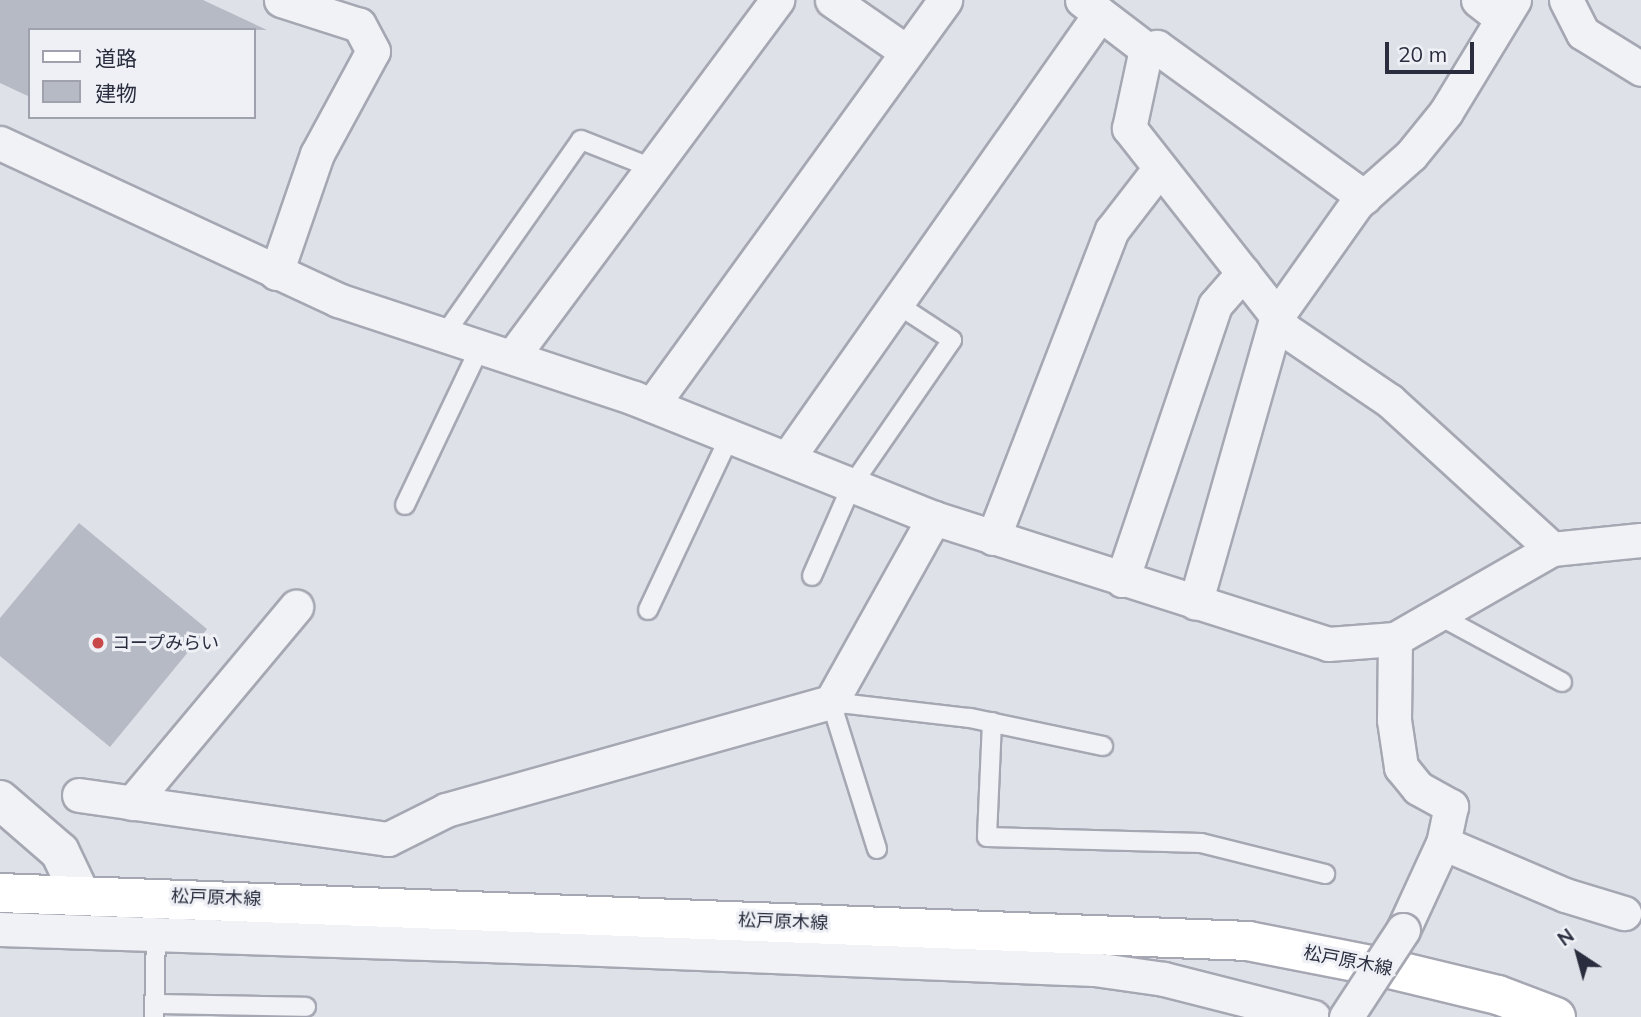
<!DOCTYPE html>
<meta charset="utf-8">
<style>
body{margin:0}
#map{position:relative;width:1641px;height:1017px;overflow:hidden;background:#dfe1e8;font-family:Mulish,"Noto Sans JP",sans-serif}
div>[style]{position:absolute}
[style*='--x']{left:calc(var(--x)*1px);top:calc(var(--y)*1px);width:calc(var(--w)*1px);rotate:calc(var(--a)*1deg)}
.building>*{inset:0;background:#b6bac4}
.roads{filter:drop-shadow(2px 0 #a5a7b2) drop-shadow(-2px 0 #a5a7b2) drop-shadow(0 2px #a5a7b2) drop-shadow(0 -2px #a5a7b2)}
.service>*{height:18px;margin:-9px;padding:0 9px;transform-origin:9px;border-radius:9px;background:#f1f2f6}
.minor>*{height:33px;margin:-16.5px;padding:0 16.5px;transform-origin:16.5px;border-radius:16.5px;background:#f1f2f6}
.tertiary>*{height:38px;margin:-19px;padding:0 19px;transform-origin:19px;border-radius:19px;background:#f1f2f6}
.secondary>*{height:38px;margin:-19px;padding:0 19px;transform-origin:19px;border-radius:19px;background:#fff}
.bridges{filter:drop-shadow(2px 0 #a5a7b2) drop-shadow(-2px 0 #a5a7b2) drop-shadow(0 2px #a5a7b2) drop-shadow(0 -2px #a5a7b2)}
.minor-bridge>*{height:33px;margin:-16.5px;padding:0 16.5px;transform-origin:16.5px;border-radius:16.5px;background:#f1f2f6}
.dots>*{width:19px;height:19px;translate:-50% -50%;box-sizing:border-box;border:4px solid #eef0f5;border-radius:50%}
span{translate:-50% -50%;white-space:nowrap;text-align:center;line-height:1.15;-webkit-text-stroke:6px #eef0f5;paint-order:stroke}
.poi-label{font-size:18px;color:#292d3e}
.left{translate:0 -50%;text-align:left}
.street-label{font-size:18px;color:#292d3e}
.legend{position:absolute;left:28px;top:28px;width:228px;height:91px;box-sizing:border-box;background:#eef0f5;border:2px solid #9fa2ac;margin:0;padding:9px 12px;list-style:none;font-size:21px;color:#292d3e}
.legend li{display:flex;align-items:center;gap:14px;height:35px}
.legend b{width:35px;border:2px solid #9fa2ac}
.north{position:absolute;left:1543px;top:919px;width:70px;height:70px;-webkit-text-stroke:5px #eef0f5;paint-order:stroke;rotate:324deg;font-size:19px;font-weight:700;line-height:28px;text-align:center;color:#292d3e}
.north::after{content:'';display:block;margin:auto;width:24px;height:32px;background:#292d3e;clip-path:polygon(50% 0,100% 100%,50% 72%,0 100%)}
.scale{position:absolute;left:1385px;top:42px;width:89px;height:32px;box-sizing:border-box;border:4px solid #292d3e;border-top:0;padding-left:9px;font-size:21px;line-height:24px;white-space:nowrap;color:#292d3e;-webkit-text-stroke:5px #eef0f5;paint-order:stroke}
</style>
<div id="map">
<div class="building">
<div style="clip-path:polygon(0 0,203px 0,267px 30px,30px 30px,30px 97px,0 83px)"></div>
<div style="clip-path:polygon(79px 523px,207px 629px,110px 747px,0 656px,0 618px)"></div>
</div>
<div class="roads">
<div class="service">
<div style="--x:444;--y:335;--w:238;--a:-54.9"></div>
<div style="--x:581;--y:140;--w:76;--a:21.5"></div>
<div style="--x:405;--y:505;--w:175;--a:-64.6"></div>
<div style="--x:812;--y:576;--w:99;--a:-66.3"></div>
<div style="--x:852;--y:485;--w:176;--a:-55.4"></div>
<div style="--x:952;--y:340;--w:66;--a:-146.8"></div>
<div style="--x:648;--y:610;--w:192;--a:-64.8"></div>
<div style="--x:1438;--y:615;--w:141;--a:28.4"></div>
<div style="--x:992;--y:722;--w:115;--a:92.5"></div>
<div style="--x:987;--y:837;--w:214;--a:1.6"></div>
<div style="--x:1201;--y:843;--w:128;--a:14"></div>
<div style="--x:877;--y:849;--w:154;--a:-107.4"></div>
<div style="--x:831;--y:702;--w:140;--a:6.6"></div>
<div style="--x:970;--y:718;--w:136;--a:11.9"></div>
<div style="--x:155;--y:1004;--w:151;--a:1.1"></div>
<div style="--x:154;--y:1017;--w:84;--a:-88.6"></div>
</div>
<div class="minor">
<div style="--x:832;--y:0;--w:91;--a:34.7"></div>
<div style="--x:1082;--y:0;--w:81;--a:37.4"></div>
<div style="--x:1146;--y:49;--w:81;--a:102.1"></div>
<div style="--x:1129;--y:128;--w:239;--a:51.8"></div>
<div style="--x:1277;--y:316;--w:298;--a:105.9"></div>
<div style="--x:1478;--y:0;--w:29;--a:38"></div>
<div style="--x:1514;--y:0;--w:131;--a:121.3"></div>
<div style="--x:1446;--y:112;--w:55;--a:129.1"></div>
<div style="--x:1411;--y:155;--w:72;--a:138.4"></div>
<div style="--x:1357;--y:203;--w:138;--a:125.3"></div>
<div style="--x:1277;--y:316;--w:15;--a:62"></div>
<div style="--x:1284;--y:329;--w:128;--a:34.2"></div>
<div style="--x:1390;--y:401;--w:219;--a:42.4"></div>
<div style="--x:1566;--y:0;--w:37;--a:63"></div>
<div style="--x:1583;--y:33;--w:68;--a:31.8"></div>
<div style="--x:1146;--y:49;--w:11;--a:-10"></div>
<div style="--x:1157;--y:47;--w:256;--a:35.9"></div>
<div style="--x:0;--y:143;--w:373;--a:24.9"></div>
<div style="--x:338;--y:300;--w:312;--a:18.3"></div>
<div style="--x:634;--y:398;--w:323;--a:21.8"></div>
<div style="--x:934;--y:518;--w:414;--a:17.7"></div>
<div style="--x:1328;--y:644;--w:67;--a:-4.3"></div>
<div style="--x:1395;--y:639;--w:181;--a:-29.8"></div>
<div style="--x:1552;--y:549;--w:89;--a:-5.8"></div>
<div style="--x:276;--y:273;--w:126;--a:-71"></div>
<div style="--x:317;--y:154;--w:117;--a:-61.5"></div>
<div style="--x:373;--y:51;--w:30;--a:-118"></div>
<div style="--x:359;--y:25;--w:82;--a:-162.2"></div>
<div style="--x:512;--y:357;--w:445;--a:-53.4"></div>
<div style="--x:652;--y:405;--w:500;--a:-54.1"></div>
<div style="--x:787;--y:459;--w:544;--a:-54.88"></div>
<div style="--x:993;--y:538;--w:330;--a:-68.9"></div>
<div style="--x:1112;--y:230;--w:78;--a:-52.3"></div>
<div style="--x:1122;--y:580;--w:290;--a:-71.3"></div>
<div style="--x:1215;--y:305;--w:43;--a:-48.8"></div>
<div style="--x:1395;--y:639;--w:81;--a:90.7"></div>
<div style="--x:1394;--y:720;--w:48;--a:81.5"></div>
<div style="--x:1401;--y:767;--w:27;--a:51"></div>
<div style="--x:1418;--y:788;--w:38;--a:29"></div>
<div style="--x:1451;--y:806;--w:38;--a:102"></div>
<div style="--x:1443;--y:843;--w:96;--a:114.7"></div>
<div style="--x:79;--y:795;--w:312;--a:8.1"></div>
<div style="--x:388;--y:839;--w:65;--a:-26.6"></div>
<div style="--x:446;--y:810;--w:400;--a:-15.7"></div>
<div style="--x:831;--y:702;--w:211;--a:-60.8"></div>
<div style="--x:132;--y:803;--w:256;--a:-50.1"></div>
<div style="--x:1443;--y:843;--w:133;--a:23.1"></div>
<div style="--x:1565;--y:895;--w:62;--a:17"></div>
<div style="--x:0;--y:929;--w:577;--a:1.89"></div>
<div style="--x:577;--y:948;--w:23;--a:-85"></div>
<div style="--x:577;--y:948;--w:517;--a:2.33"></div>
<div style="--x:1094;--y:969;--w:71;--a:8.1"></div>
<div style="--x:1164;--y:979;--w:154;--a:14.3"></div>
</div>
<div class="tertiary">
<div style="--x:0;--y:800;--w:79;--a:40.9"></div>
<div style="--x:60;--y:852;--w:47;--a:64.5"></div>
</div>
<div class="secondary">
<div style="--x:0;--y:893;--w:1249;--a:2.2"></div>
<div style="--x:1248;--y:941;--w:141;--a:11.1"></div>
<div style="--x:1386;--y:968;--w:115;--a:13.6"></div>
<div style="--x:1498;--y:995;--w:62;--a:20.8"></div>
</div>
</div>
<div class="bridges">
<div class="minor-bridge">
<div style="--x:1346;--y:1017;--w:104;--a:-56.8"></div>
</div>
</div>
<div class="dots">
<div style="left:98px;top:643px;background:#c8484a"></div>
</div>
<div class="poi-label">
<span class="left" style="left:112px;top:643px">コープみらい</span>
</div>
<div class="street-label">
<span style="left:216px;top:898px;rotate:2deg">松戸原木線</span>
<span style="left:783px;top:922px;rotate:2deg">松戸原木線</span>
<span style="left:1348px;top:961px;rotate:11deg">松戸原木線</span>
</div>
<ul class="legend">
<li><b style="height:9px;background:#fff"></b>道路</li>
<li><b style="height:19px;background:#b6bac4"></b>建物</li>
</ul>
<div class="north">N</div>
<div class="scale">20 m</div>
</div>
